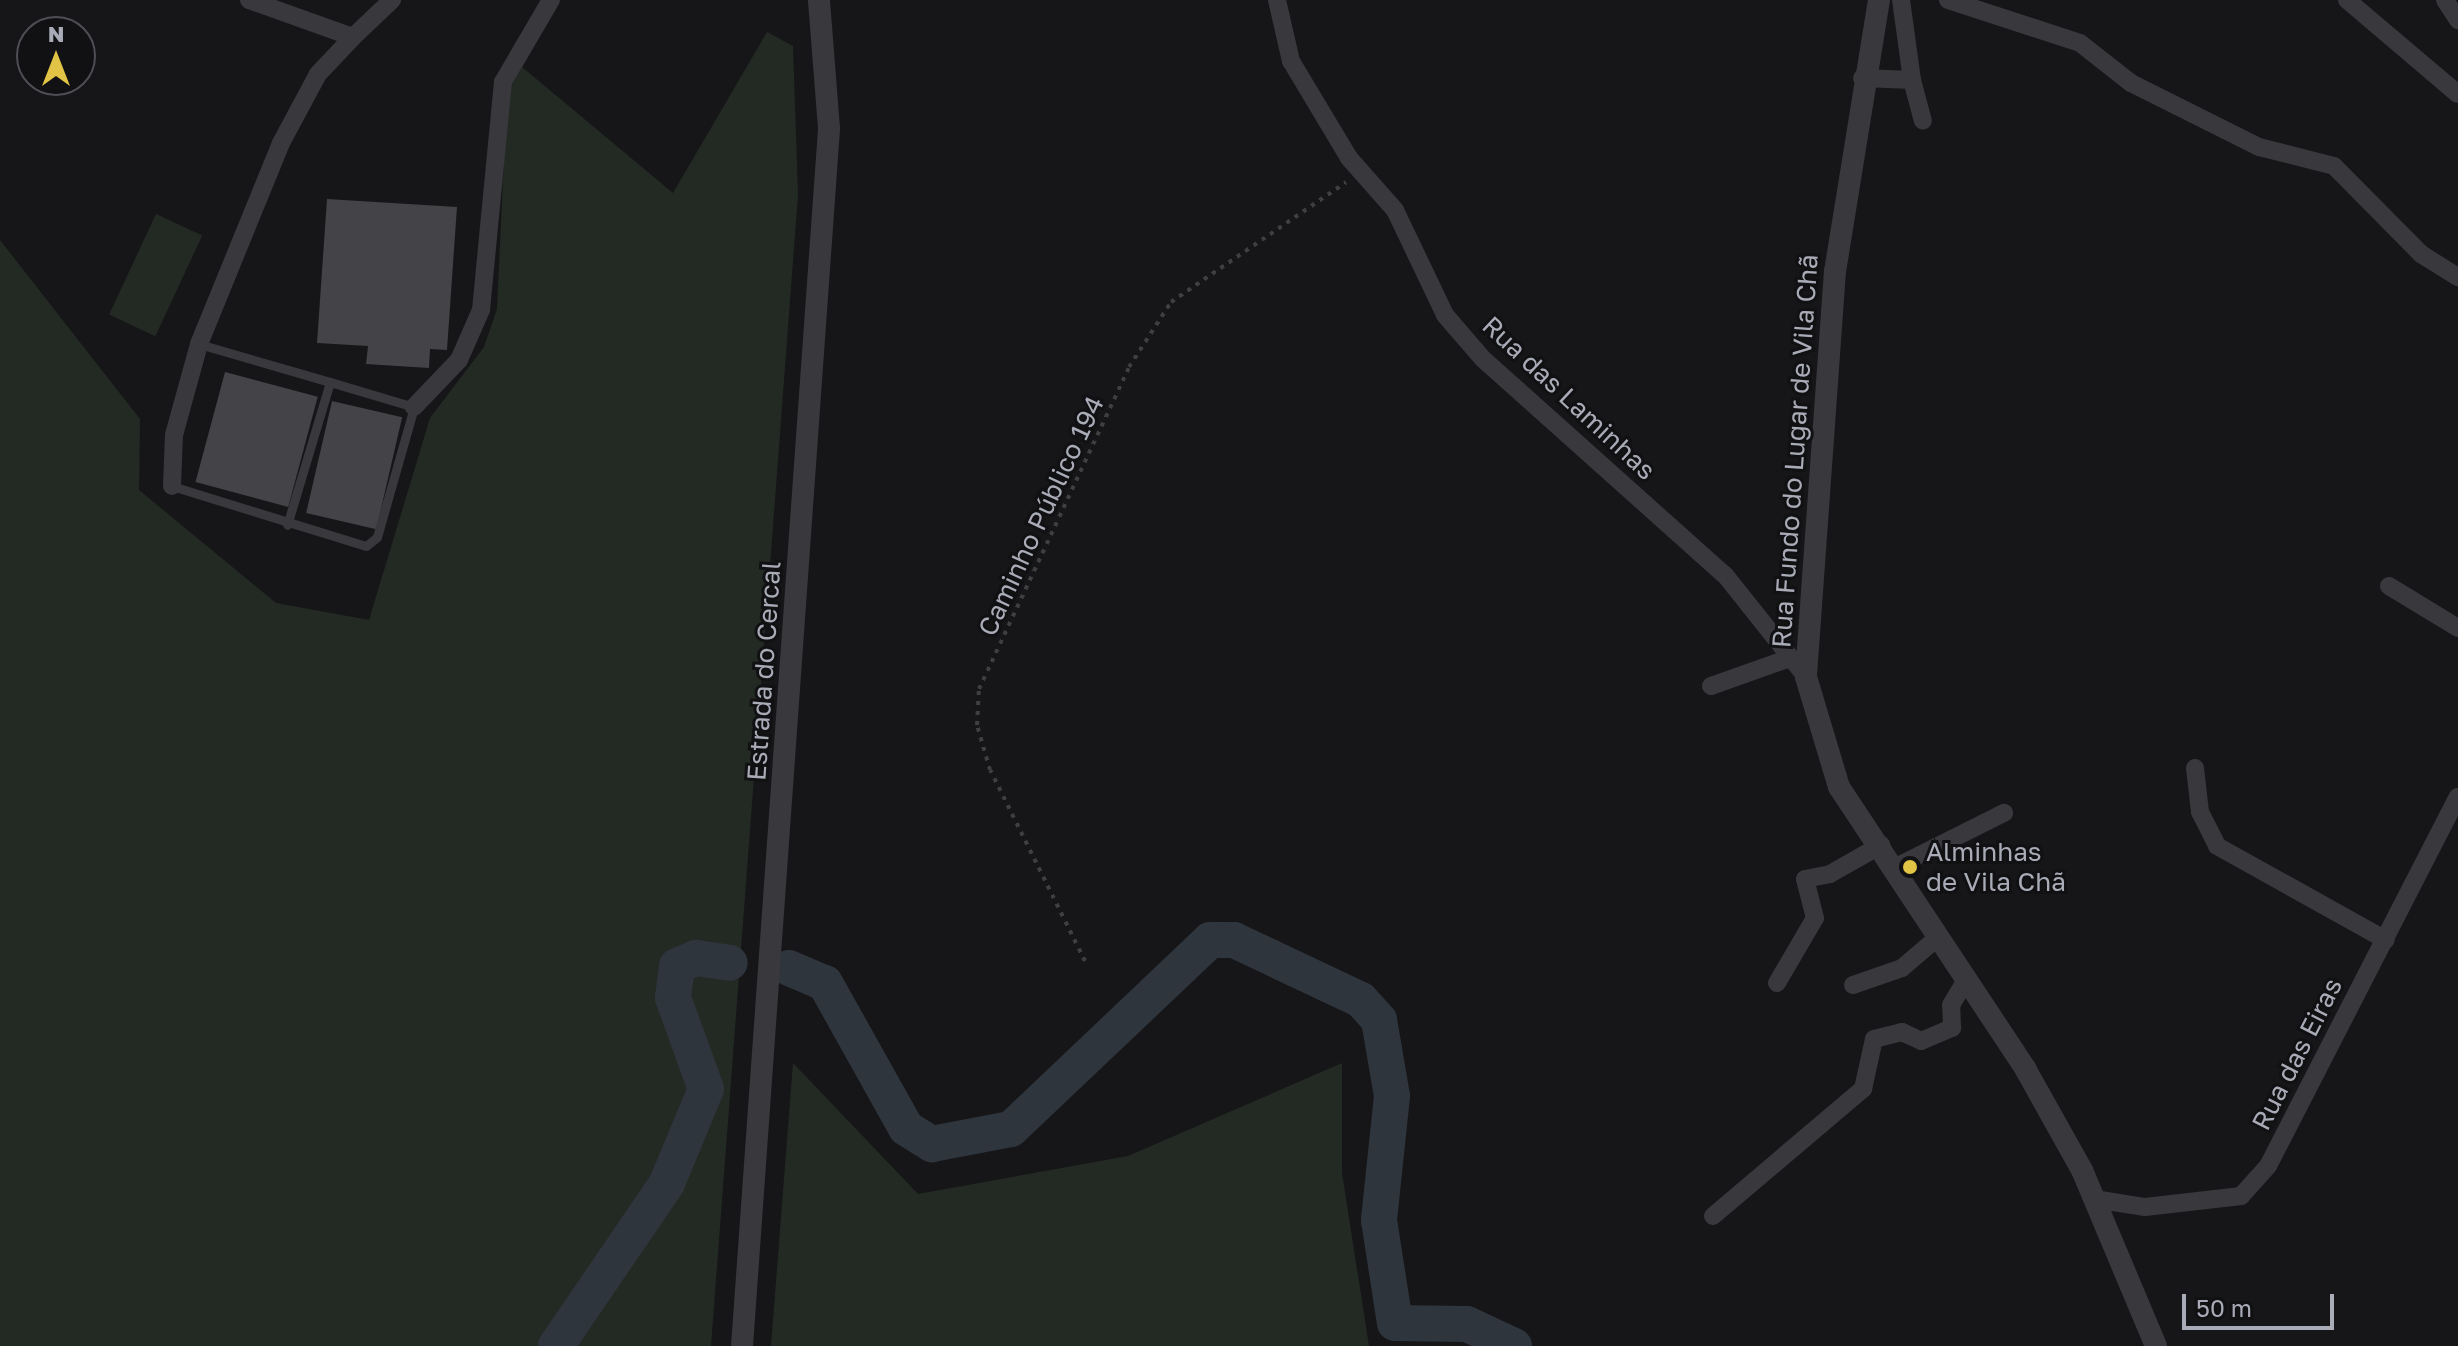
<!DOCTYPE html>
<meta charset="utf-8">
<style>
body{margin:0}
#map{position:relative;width:2458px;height:1346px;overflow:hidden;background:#161618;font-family:"Golos Text",sans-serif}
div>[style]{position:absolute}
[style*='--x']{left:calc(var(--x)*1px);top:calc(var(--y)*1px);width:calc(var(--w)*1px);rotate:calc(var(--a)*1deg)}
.green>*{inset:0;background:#232a24;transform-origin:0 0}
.river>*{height:36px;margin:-18px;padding:0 18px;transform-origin:18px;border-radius:18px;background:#2f353d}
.building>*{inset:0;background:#434348;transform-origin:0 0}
.path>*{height:4px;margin-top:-2px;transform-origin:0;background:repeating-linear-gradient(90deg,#3e3e43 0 4px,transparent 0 10px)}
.service>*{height:9px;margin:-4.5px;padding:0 4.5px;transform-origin:4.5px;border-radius:4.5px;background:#38383d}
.minor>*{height:18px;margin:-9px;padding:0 9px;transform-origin:9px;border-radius:9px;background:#38383d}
.tertiary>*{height:22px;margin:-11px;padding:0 11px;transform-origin:11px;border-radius:11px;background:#38383d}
.dots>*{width:22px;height:22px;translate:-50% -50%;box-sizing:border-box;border:4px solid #111113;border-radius:50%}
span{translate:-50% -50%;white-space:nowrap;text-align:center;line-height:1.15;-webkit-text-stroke:6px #111113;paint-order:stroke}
.street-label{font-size:26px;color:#a9acb7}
.poi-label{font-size:26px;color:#a9acb7}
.left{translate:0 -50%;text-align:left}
.north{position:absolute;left:16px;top:16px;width:80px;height:80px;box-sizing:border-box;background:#111113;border:2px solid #4e4f55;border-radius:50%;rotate:0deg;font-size:22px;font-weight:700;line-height:32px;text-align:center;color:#a9acb7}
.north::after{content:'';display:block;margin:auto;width:28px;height:36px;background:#e1c445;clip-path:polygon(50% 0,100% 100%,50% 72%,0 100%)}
.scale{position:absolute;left:2182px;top:1294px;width:152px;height:36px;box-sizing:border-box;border:4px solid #a9acb7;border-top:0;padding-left:10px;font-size:24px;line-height:28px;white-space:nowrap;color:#a9acb7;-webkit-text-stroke:6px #111113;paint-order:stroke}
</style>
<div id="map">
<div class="green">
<div style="clip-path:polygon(767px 32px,793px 46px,798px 195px,711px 1346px,0 1346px,0 240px,140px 419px,139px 490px,276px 603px,369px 620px,430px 418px,484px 347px,497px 309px,507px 94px,522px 67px,673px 193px)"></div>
<div style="left:156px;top:214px;width:51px;height:111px;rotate:25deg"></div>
<div style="clip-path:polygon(793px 1063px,918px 1194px,1128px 1156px,1342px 1063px,1342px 1173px,1369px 1346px,771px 1346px)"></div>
</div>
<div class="river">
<div style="--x:789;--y:968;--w:39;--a:23"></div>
<div style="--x:825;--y:983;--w:166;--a:60.8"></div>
<div style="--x:906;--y:1128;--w:31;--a:32"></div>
<div style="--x:932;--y:1144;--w:80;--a:-10.8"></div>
<div style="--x:1011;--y:1129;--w:274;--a:-43.5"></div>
<div style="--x:1210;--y:940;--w:24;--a:0"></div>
<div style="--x:1234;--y:940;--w:140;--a:25.3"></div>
<div style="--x:1361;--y:1000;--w:27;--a:48"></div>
<div style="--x:1379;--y:1020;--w:77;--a:80.3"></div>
<div style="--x:1392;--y:1096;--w:125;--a:96"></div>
<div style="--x:1379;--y:1220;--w:104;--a:81.2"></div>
<div style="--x:1395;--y:1323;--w:72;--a:0.8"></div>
<div style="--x:1467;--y:1324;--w:52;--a:25.1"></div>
<div style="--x:556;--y:1346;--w:197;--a:-55.7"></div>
<div style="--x:667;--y:1183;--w:102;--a:-67.5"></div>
<div style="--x:706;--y:1089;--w:97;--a:-109.9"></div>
<div style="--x:673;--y:998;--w:32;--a:-83"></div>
<div style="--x:677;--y:966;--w:21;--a:-23"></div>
<div style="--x:696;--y:958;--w:34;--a:8"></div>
</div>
<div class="building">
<div style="clip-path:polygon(327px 199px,457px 207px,447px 350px,430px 349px,429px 368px,366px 364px,368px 346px,317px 343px)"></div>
<div style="left:225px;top:372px;width:96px;height:114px;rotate:15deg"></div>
<div style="left:332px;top:401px;width:72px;height:115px;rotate:13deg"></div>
</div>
<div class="path">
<div style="--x:1085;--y:961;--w:213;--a:-116.4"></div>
<div style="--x:990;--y:770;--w:47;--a:-106.1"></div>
<div style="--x:977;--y:725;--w:36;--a:-87"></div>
<div style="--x:979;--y:689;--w:355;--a:-65"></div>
<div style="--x:1129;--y:367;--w:77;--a:-57.1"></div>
<div style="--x:1171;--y:302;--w:212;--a:-34.4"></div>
</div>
<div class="service">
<div style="--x:199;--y:344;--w:136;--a:16.2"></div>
<div style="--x:330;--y:382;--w:149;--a:106.7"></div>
<div style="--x:172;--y:486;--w:203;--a:17.2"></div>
<div style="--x:366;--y:546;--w:14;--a:-39"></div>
<div style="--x:377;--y:537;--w:135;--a:-74.1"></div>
<div style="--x:414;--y:407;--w:88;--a:-163.4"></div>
</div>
<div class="minor">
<div style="--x:249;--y:0;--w:110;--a:19.6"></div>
<div style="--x:353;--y:37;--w:54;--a:-43.5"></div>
<div style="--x:1277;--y:0;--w:63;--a:77.1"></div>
<div style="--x:1291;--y:61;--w:113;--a:59.1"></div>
<div style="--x:1349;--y:158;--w:69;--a:48.5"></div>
<div style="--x:1395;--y:210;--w:116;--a:64.5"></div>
<div style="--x:1445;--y:315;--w:58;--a:49.2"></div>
<div style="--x:1483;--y:359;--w:324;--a:41.8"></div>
<div style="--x:1725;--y:575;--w:130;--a:51.5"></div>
<div style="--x:1948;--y:0;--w:139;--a:18"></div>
<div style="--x:2080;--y:43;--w:65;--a:38.1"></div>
<div style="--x:2131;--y:83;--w:143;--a:26.6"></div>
<div style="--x:2259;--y:147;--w:77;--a:14.2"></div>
<div style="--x:2334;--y:166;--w:124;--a:45.3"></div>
<div style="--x:2421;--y:254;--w:44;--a:31.9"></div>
<div style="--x:2347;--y:0;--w:145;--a:40.3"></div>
<div style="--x:2445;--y:0;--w:24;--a:57"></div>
<div style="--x:1862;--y:78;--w:50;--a:2.3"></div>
<div style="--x:1912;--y:80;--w:81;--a:-97.8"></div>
<div style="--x:1912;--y:80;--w:42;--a:75"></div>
<div style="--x:414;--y:407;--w:65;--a:-46.2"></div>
<div style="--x:459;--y:360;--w:55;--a:-66.3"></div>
<div style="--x:481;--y:310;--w:229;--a:-84.5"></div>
<div style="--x:503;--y:82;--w:95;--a:-59.7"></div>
<div style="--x:172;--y:486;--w:51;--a:-87.8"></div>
<div style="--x:174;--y:435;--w:94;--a:-74.6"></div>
<div style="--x:199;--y:344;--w:217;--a:-67.8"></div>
<div style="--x:281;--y:143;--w:78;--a:-61.8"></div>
<div style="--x:318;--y:74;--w:51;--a:-46.6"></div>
<div style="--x:2389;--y:586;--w:81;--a:31.3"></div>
<div style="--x:1711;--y:686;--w:84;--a:-19.5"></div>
<div style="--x:2195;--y:768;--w:44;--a:83.5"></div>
<div style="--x:2200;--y:812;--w:38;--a:63"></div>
<div style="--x:2217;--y:846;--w:193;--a:29.1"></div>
<div style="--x:1896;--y:867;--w:121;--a:-26.6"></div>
<div style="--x:1777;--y:983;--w:75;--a:-59.7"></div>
<div style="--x:1815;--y:918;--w:40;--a:-104.4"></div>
<div style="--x:1805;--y:879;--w:25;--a:-11"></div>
<div style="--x:1830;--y:874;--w:59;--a:-29.6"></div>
<div style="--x:1853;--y:985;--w:52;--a:-19.1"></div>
<div style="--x:1902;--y:968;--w:48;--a:-40.7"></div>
<div style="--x:2094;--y:1199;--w:52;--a:8.9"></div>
<div style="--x:2145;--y:1207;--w:97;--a:-6.5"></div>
<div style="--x:2241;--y:1196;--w:40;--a:-48"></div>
<div style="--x:2268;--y:1166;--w:415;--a:-62.8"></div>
<div style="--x:1713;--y:1216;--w:197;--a:-40.3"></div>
<div style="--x:1863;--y:1089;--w:51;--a:-77.6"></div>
<div style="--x:1874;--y:1039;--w:29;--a:-14"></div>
<div style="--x:1902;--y:1032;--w:21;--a:25"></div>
<div style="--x:1921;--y:1041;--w:34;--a:-23"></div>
<div style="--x:1952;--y:1028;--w:23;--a:-92"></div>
<div style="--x:1951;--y:1005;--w:27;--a:-59"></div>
</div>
<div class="tertiary">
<div style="--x:1879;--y:0;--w:275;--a:99.2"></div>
<div style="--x:1835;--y:271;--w:407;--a:94.1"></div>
<div style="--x:1806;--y:677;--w:115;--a:73.3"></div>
<div style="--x:1839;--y:787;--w:339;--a:56.5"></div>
<div style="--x:2026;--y:1070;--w:115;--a:60.8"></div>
<div style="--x:2082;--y:1170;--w:191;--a:67.2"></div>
<div style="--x:742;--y:1346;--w:1221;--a:-85.91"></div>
<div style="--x:829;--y:128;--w:128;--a:-94.5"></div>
</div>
<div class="dots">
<div style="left:1910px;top:867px;background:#e1c445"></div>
</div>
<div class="street-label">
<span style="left:1569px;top:398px;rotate:43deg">Rua das Laminhas</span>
<span style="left:1795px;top:451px;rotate:-86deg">Rua Fundo do Lugar de Vila Chã</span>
<span style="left:1041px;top:516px;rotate:-65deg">Caminho Público 194</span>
<span style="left:764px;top:671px;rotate:-86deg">Estrada do Cercal</span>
<span style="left:2297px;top:1054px;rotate:-63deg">Rua das Eiras</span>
</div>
<div class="poi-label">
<span class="left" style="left:1926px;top:867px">Alminhas<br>de Vila Chã</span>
</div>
<div class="north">N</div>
<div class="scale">50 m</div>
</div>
